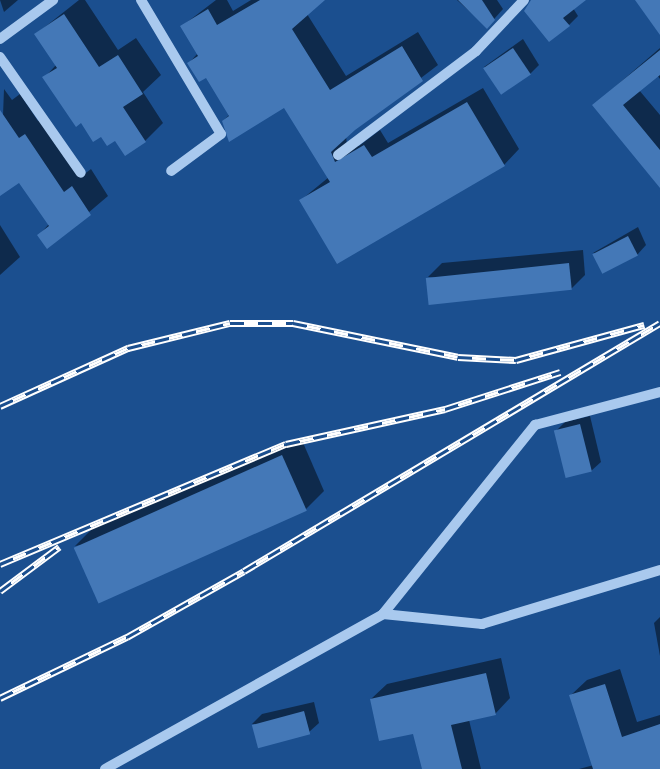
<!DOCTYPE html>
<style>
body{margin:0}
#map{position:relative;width:660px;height:769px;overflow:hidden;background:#1b4f8f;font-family:"IBM Plex Sans",sans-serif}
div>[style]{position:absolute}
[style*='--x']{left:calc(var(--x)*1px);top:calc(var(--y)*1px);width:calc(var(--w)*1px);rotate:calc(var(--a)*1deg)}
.shadow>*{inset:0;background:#0007}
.building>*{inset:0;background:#4478b7;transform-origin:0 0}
.minor>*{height:10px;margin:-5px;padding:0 5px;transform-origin:5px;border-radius:5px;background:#a9c9ee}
.rail>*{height:7px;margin-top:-3.5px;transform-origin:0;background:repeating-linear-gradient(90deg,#1b4f8f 0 14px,#fff 0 28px);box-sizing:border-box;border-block:2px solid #fff}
span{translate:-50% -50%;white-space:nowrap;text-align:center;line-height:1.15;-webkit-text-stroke:4.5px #1b4f8f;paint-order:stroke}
</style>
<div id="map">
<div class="shadow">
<div style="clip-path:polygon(0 0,18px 0,4px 12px)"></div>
<div style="clip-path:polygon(79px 0,85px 0,118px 50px,136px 38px,161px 75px,143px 92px,163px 123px,145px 141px,102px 135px,81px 121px,44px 78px,56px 65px,36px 34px)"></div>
<div style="clip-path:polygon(216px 0,227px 0,233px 11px,251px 0,322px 0,307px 14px,346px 76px,418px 32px,438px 65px,354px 129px,346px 136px,347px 145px,359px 146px,380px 130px,388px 143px,483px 88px,519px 149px,504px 165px,301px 200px,329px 177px,284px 105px,223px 121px,230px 114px,206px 76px,189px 63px,198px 53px,182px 26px)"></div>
<div style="clip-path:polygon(457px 0,497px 0,503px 9px,487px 27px)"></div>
<div style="clip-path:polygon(539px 0,584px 0,573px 8px,578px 16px,569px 25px)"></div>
<div style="clip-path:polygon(523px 39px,539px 65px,530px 74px,484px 67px)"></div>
<div style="clip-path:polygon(660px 48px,660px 79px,657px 75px,639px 90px,660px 115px,660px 186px,594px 105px)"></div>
<div style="clip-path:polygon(4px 89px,12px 100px,20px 94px,38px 121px,44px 117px,83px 175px,91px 169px,108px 196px,48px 247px,39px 235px,49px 224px,20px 180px,0 194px)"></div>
<div style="clip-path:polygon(0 225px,20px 257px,0 275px)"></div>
<div style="clip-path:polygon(638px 227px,646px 245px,637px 255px,593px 253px)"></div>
<div style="clip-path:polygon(583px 250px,585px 275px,571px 289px,428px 277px,442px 263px)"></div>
<div style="clip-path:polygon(590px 416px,601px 462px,591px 471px,556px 431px,565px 422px)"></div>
<div style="clip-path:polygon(301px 438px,324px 491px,306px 509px,75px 546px,93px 528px)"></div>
<div style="clip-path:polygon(660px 617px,660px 656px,654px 623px)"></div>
<div style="clip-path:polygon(501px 658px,510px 698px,495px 714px,469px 720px,481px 769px,423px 769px,414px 732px,371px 699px,387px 684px)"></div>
<div style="clip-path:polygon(620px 669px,637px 722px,660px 715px,660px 769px,579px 769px,594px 765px,571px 695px,587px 680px)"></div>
<div style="clip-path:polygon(314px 702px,319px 723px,309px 732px,252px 724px,262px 714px)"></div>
</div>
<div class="building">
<div style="clip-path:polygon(260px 0,325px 0,292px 29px,330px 90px,402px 46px,423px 81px,355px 130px,331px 152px,335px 162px,364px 145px,372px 157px,467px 102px,505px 166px,337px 264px,299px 200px,330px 182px,284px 108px,229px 142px,222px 121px,229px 116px,206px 78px,199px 82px,187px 63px,198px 56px,180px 26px,208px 9px,217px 25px)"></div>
<div style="clip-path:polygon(458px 0,482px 0,495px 20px,487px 29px)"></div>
<div style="clip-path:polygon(531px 0,586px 0,563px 18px,570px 26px,549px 42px,524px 11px)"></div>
<div style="clip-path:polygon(635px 0,660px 0,660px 35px)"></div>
<div style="clip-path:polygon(64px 14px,99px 67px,118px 55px,143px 94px,123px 107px,146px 142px,125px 156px,115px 141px,107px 146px,101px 137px,93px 142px,81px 123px,76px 127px,42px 77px,57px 68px,34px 34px)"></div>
<div style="left:513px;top:48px;width:32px;height:36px;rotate:56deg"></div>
<div style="clip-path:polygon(660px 50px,660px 75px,623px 105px,660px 150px,660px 188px,592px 105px)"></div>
<div style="clip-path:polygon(0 110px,19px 138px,25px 134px,64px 192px,72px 186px,91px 215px,47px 249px,37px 235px,49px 226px,19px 183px,0 196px)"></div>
<div style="left:628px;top:236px;width:22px;height:40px;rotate:63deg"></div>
<div style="left:569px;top:263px;width:27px;height:144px;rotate:84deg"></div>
<div style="left:580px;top:424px;width:49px;height:27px;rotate:76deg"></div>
<div style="left:282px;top:455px;width:61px;height:228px;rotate:66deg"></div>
<div style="clip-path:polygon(486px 673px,496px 715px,451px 725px,462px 769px,422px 769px,413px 734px,379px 741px,370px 699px)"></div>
<div style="clip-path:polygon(605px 684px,622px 737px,660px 724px,660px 769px,593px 769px,569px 695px)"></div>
<div style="left:304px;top:711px;width:24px;height:54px;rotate:75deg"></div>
</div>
<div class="minor">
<div style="--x:141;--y:0;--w:156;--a:59.2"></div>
<div style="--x:221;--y:134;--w:62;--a:143.5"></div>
<div style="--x:0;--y:39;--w:66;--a:-36.3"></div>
<div style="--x:0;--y:57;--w:141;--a:55.1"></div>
<div style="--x:338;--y:155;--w:173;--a:-37"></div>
<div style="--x:476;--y:51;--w:70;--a:-46.7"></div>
<div style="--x:383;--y:614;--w:100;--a:5.8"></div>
<div style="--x:482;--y:624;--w:186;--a:-16.9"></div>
<div style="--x:105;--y:769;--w:318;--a:-29.1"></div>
<div style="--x:383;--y:614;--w:243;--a:-51.2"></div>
<div style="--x:535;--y:425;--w:129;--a:-14.8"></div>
</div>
<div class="rail">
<div style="--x:0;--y:406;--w:141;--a:-24.4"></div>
<div style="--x:128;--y:348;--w:105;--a:-13.8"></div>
<div style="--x:230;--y:323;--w:63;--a:0"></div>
<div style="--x:293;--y:323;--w:168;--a:11.6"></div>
<div style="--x:458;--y:357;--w:58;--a:3"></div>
<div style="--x:516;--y:360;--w:133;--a:-15.3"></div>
<div style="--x:0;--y:564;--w:310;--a:-22.8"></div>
<div style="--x:286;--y:444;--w:163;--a:-12.4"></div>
<div style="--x:445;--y:409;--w:121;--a:-17.8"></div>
<div style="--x:0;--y:591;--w:74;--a:-36.7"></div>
<div style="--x:0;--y:698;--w:141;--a:-25.7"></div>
<div style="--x:127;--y:637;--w:134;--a:-29.4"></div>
<div style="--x:244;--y:571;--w:484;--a:-30.8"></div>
</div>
</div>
